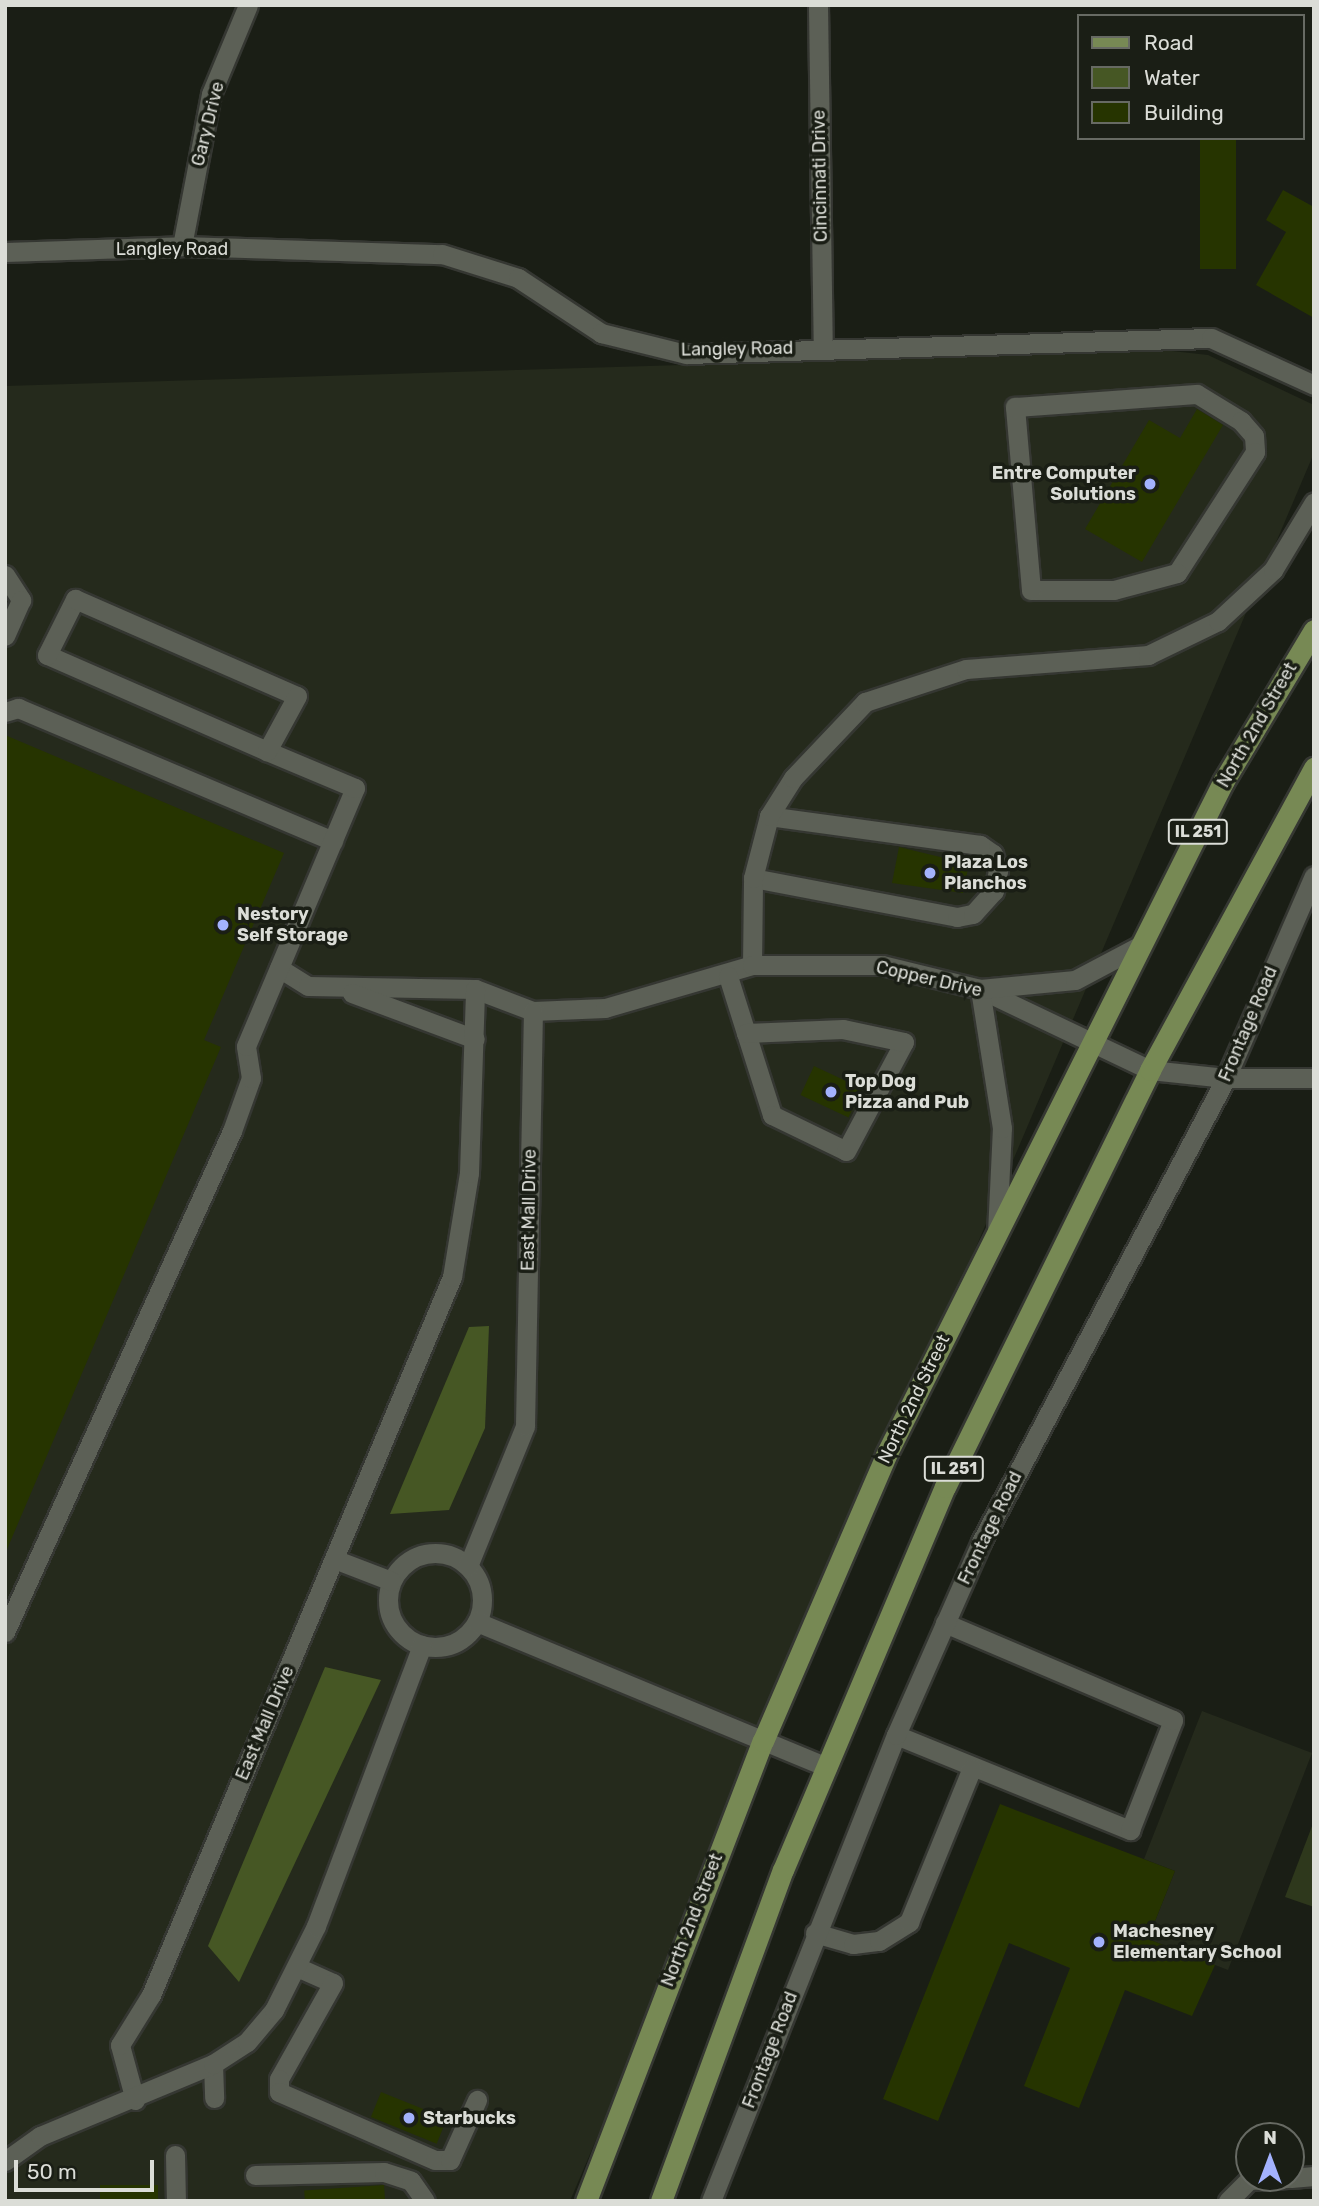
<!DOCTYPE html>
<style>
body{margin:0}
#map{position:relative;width:1319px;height:2206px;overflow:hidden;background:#1a1e15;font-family:Rubik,sans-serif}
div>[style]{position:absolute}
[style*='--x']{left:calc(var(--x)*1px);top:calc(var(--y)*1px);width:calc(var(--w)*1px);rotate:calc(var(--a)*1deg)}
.built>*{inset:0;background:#252a1c}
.green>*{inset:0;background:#2e381c}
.water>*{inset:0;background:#465724}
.building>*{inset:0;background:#263400;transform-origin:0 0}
.roads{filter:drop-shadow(2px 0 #353732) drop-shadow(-2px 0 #353732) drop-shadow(0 2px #353732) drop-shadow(0 -2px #353732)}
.minor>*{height:19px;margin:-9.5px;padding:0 9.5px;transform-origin:9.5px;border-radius:9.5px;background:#5c6056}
.minor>.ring{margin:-9.5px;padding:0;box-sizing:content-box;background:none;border:19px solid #5c6056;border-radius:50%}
.major>*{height:21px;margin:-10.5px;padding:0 10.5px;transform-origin:10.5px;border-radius:10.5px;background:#778954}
.dots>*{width:19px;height:19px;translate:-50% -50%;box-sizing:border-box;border:4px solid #1a1e15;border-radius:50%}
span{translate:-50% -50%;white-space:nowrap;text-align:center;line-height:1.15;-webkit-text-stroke:7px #1a1e15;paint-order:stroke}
.shield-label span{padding:2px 5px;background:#1a1e15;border:2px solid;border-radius:5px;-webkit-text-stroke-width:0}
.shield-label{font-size:16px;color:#dbddd7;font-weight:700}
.street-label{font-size:18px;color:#dbddd7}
.poi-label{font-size:18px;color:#dbddd7;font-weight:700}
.right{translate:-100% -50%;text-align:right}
.left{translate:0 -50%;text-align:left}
.frame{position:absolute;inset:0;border:7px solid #dbddd7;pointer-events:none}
.legend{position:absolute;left:1077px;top:14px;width:228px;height:126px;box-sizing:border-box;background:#1a1e15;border:2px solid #676a63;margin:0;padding:9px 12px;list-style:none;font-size:21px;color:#dbddd7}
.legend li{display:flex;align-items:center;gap:14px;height:35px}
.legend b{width:35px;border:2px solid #676a63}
.north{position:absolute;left:1235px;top:2122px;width:70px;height:70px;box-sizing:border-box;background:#1a1e15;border:2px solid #676a63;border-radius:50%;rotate:0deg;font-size:19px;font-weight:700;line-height:28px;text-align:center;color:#dbddd7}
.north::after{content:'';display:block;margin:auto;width:24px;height:32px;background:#a3b2fd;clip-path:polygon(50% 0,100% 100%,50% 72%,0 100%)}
.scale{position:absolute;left:14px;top:2160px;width:140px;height:32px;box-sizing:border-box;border:4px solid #dbddd7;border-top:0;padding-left:9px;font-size:21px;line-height:24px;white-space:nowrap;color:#dbddd7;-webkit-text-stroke:5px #1a1e15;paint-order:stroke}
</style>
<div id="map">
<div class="built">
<div style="clip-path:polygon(1163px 350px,1208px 355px,1314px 405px,1314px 453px,570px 2201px,5px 2201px,5px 386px)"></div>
<div style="clip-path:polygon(1202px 1711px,1312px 1753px,1228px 1970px,1148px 1939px,1175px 1871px,1144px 1859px)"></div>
</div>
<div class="green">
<div style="clip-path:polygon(1314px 1821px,1314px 1907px,1285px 1897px)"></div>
</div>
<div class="water">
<div style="clip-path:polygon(489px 1326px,485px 1428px,449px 1510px,390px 1514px,469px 1327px)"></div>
<div style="clip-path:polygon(325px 1667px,381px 1680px,239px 1982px,208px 1946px)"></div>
</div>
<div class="building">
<div style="left:1200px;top:138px;width:36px;height:131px"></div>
<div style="clip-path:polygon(1283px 190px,1314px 207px,1314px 318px,1256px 285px,1286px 232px,1266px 220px)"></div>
<div style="clip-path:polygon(1197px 409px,1223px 425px,1142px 562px,1085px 529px,1149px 420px,1180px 438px)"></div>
<div style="clip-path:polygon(5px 735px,284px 853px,204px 1040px,221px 1047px,5px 1554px)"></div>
<div style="clip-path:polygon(899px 847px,969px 864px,963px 893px,892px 883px)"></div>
<div style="left:814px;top:1066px;width:53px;height:32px;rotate:25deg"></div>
<div style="clip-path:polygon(1000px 1804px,1175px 1871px,1148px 1939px,1215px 1965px,1192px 2016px,1125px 1990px,1079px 2108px,1024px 2086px,1070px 1968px,1009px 1943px,938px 2121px,883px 2099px)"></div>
<div style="left:381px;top:2092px;width:71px;height:27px;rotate:22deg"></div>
<div style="left:158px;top:2185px;width:16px;height:58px;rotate:90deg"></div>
<div style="left:384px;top:2185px;width:16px;height:80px;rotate:86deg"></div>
</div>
<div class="roads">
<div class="minor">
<div style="--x:818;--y:5;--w:341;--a:89.2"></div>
<div style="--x:182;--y:246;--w:155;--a:-79.2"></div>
<div style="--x:211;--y:94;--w:96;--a:-67.4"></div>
<div style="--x:5;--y:252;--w:177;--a:-1.9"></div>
<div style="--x:182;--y:246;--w:260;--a:1.8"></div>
<div style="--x:442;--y:254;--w:80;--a:17.5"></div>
<div style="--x:518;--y:278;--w:100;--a:33.5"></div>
<div style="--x:601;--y:333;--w:88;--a:13.9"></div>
<div style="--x:686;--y:354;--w:525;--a:-1.75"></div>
<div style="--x:1211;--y:338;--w:113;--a:24.5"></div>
<div style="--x:1197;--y:394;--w:52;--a:31.5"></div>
<div style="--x:1241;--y:421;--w:20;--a:49"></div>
<div style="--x:1254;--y:436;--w:16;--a:86"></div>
<div style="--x:1255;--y:452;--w:144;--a:122.8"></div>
<div style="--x:1177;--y:573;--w:65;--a:164.9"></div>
<div style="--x:1114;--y:590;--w:83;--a:180"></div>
<div style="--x:1031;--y:590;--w:184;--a:-95"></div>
<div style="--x:1015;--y:407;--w:182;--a:-4.1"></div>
<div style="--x:5;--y:575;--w:30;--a:57"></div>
<div style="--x:21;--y:600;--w:39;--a:114"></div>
<div style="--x:5;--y:712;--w:14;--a:-17"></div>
<div style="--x:18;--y:708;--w:342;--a:22.9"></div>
<div style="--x:753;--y:878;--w:208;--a:10.8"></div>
<div style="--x:957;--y:917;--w:16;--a:-11"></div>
<div style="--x:973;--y:914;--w:31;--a:-48"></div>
<div style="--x:994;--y:891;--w:20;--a:-79"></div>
<div style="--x:998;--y:871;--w:18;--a:-106"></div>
<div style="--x:993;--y:854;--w:16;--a:-145"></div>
<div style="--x:980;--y:845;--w:213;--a:-172.2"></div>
<div style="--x:752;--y:965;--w:87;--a:-89.3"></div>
<div style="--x:753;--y:878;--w:64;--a:-75.5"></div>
<div style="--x:769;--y:816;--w:45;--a:-57.7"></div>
<div style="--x:793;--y:778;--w:105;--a:-46.5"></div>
<div style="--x:865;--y:702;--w:106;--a:-18.1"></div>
<div style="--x:966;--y:669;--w:183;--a:-4.4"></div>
<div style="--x:1148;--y:655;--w:78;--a:-25.9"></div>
<div style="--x:1218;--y:621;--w:75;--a:-42.8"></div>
<div style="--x:1273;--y:570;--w:79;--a:-58.9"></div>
<div style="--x:279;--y:968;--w:34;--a:32"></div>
<div style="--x:308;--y:986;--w:167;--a:1"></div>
<div style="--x:475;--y:989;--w:62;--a:20.8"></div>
<div style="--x:533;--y:1011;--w:72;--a:-2.4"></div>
<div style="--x:605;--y:1008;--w:153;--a:-16.3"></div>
<div style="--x:752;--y:965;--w:130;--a:0"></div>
<div style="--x:882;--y:965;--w:101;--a:13.8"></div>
<div style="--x:980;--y:989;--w:188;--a:25.5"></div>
<div style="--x:1150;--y:1070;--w:76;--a:6"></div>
<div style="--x:1226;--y:1078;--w:88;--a:0"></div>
<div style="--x:728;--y:976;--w:60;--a:72.5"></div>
<div style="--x:746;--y:1033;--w:86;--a:72.4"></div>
<div style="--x:772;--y:1115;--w:82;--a:25.9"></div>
<div style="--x:846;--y:1151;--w:123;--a:-62"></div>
<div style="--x:904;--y:1042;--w:62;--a:-168"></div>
<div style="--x:843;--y:1029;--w:97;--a:177.6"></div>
<div style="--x:352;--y:993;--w:131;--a:20.5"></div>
<div style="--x:997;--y:1233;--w:105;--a:-87.3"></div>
<div style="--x:1002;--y:1128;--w:141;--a:-99"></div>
<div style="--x:980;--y:989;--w:95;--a:-5.4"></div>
<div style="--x:1075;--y:980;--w:75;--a:-27.9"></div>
<div class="ring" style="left:388px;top:1553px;width:75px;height:75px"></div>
<div style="--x:334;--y:1559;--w:61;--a:21.1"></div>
<div style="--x:468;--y:1566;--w:151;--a:-67.8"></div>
<div style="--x:525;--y:1426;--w:415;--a:-88.9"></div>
<div style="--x:477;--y:1622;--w:379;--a:22.5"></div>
<div style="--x:5;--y:1632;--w:550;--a:-65.63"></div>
<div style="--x:232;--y:1131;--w:56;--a:-70.3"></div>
<div style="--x:251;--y:1078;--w:32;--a:-99"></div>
<div style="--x:246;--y:1046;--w:280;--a:-67.1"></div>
<div style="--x:355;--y:788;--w:95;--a:-157.2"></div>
<div style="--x:267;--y:751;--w:240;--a:-156.4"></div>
<div style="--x:47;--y:655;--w:63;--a:-63.4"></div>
<div style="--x:75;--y:599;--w:242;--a:23.6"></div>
<div style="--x:297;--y:696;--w:63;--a:118.6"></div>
<div style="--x:896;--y:1735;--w:253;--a:22.1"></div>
<div style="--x:1130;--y:1830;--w:118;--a:-68.6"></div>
<div style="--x:1173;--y:1720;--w:248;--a:-157"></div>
<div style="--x:815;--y:1933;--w:40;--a:16"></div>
<div style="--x:853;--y:1944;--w:26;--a:-7"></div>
<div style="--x:879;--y:1941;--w:36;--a:-32"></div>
<div style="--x:909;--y:1922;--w:166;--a:-67.8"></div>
<div style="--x:297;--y:1967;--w:39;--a:24"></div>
<div style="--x:333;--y:1983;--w:110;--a:119.4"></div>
<div style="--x:279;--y:2079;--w:13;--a:90"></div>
<div style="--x:279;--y:2092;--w:170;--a:23.6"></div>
<div style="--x:435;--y:2160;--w:15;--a:0"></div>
<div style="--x:450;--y:2160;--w:66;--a:-65.8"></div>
<div style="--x:213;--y:2064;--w:34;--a:88"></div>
<div style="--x:135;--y:2100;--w:57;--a:-105.3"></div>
<div style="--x:120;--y:2045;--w:59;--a:-58.2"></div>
<div style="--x:151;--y:1995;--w:779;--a:-67.26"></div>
<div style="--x:452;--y:1277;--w:105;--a:-80.7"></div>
<div style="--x:469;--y:1173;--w:184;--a:-88.1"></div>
<div style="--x:175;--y:2155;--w:46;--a:88.8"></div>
<div style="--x:5;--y:2161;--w:43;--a:-35.5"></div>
<div style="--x:40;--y:2136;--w:187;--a:-22.6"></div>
<div style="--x:213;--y:2064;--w:40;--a:-32.9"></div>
<div style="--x:247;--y:2042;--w:42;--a:-49.8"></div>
<div style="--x:274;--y:2010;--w:94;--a:-63.4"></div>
<div style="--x:316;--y:1926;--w:300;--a:-69.3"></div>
<div style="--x:255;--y:2175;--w:129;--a:-1.3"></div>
<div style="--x:384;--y:2172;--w:28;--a:18"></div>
<div style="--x:411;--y:2181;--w:24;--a:55"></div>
<div style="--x:1291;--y:2178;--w:23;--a:-5"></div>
<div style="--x:711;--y:2201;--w:501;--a:-68.35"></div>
<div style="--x:896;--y:1735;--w:211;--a:-66.2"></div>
<div style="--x:981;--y:1542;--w:525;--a:-62.17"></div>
<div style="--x:1226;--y:1078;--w:220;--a:-66.5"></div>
<div style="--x:1228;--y:2201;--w:30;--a:-45"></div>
<div style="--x:1249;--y:2180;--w:39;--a:-3"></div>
</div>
<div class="major">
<div style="--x:586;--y:2201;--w:493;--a:-69"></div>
<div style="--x:763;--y:1741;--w:311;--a:-66.7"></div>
<div style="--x:886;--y:1455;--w:753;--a:-63.4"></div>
<div style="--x:1223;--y:782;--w:177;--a:-59.1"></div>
<div style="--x:661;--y:2201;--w:353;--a:-69.8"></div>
<div style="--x:783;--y:1870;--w:416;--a:-67.1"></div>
<div style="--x:945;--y:1487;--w:465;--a:-63.8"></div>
<div style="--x:1150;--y:1070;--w:344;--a:-61.5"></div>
</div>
</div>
<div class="dots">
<div style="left:1150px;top:484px;background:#a3b2fd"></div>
<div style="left:930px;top:873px;background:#a3b2fd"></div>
<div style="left:223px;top:925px;background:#a3b2fd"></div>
<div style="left:831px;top:1092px;background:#a3b2fd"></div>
<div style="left:1099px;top:1942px;background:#a3b2fd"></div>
<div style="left:409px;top:2118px;background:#a3b2fd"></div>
</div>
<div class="shield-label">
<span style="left:1198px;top:832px">IL 251</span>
<span style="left:954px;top:1469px">IL 251</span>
</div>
<div class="street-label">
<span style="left:208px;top:124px;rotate:-76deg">Gary Drive</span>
<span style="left:820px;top:176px;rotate:-91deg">Cincinnati Drive</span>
<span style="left:172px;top:249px">Langley Road</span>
<span style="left:737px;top:349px;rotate:-1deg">Langley Road</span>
<span style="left:1257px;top:725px;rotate:-60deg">North 2nd Street</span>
<span style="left:929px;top:979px;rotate:13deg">Copper Drive</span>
<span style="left:1248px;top:1024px;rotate:-67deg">Frontage Road</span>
<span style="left:529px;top:1210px;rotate:-89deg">East Mall Drive</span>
<span style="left:914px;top:1399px;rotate:-64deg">North 2nd Street</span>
<span style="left:990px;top:1528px;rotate:-64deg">Frontage Road</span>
<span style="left:265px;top:1723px;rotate:-67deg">East Mall Drive</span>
<span style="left:692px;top:1920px;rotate:-69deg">North 2nd Street</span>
<span style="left:770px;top:2050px;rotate:-69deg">Frontage Road</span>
</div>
<div class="poi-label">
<span class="right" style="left:1136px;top:484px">Entre Computer<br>Solutions</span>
<span class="left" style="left:944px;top:873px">Plaza Los<br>Planchos</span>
<span class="left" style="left:237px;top:925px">Nestory<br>Self Storage</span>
<span class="left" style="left:845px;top:1092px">Top Dog<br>Pizza and Pub</span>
<span class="left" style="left:1113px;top:1942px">Machesney<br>Elementary School</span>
<span class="left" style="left:423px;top:2118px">Starbucks</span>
</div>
<div class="frame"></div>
<ul class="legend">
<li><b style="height:9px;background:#778954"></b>Road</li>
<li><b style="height:19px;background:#465724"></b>Water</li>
<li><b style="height:19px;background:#263400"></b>Building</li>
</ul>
<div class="north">N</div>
<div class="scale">50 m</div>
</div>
